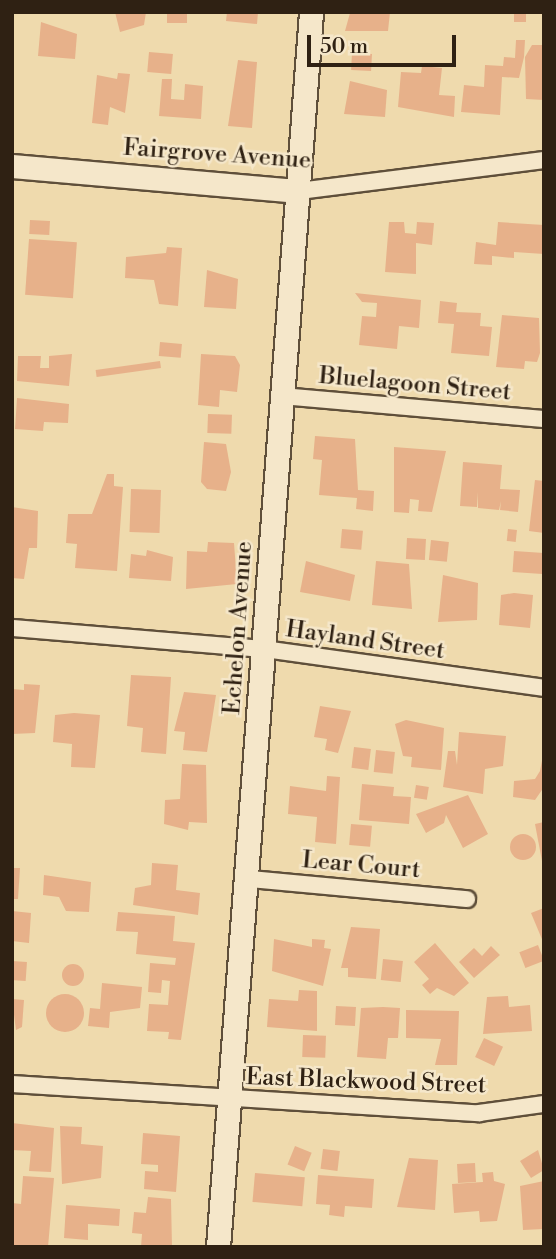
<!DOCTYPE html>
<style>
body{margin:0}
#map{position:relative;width:556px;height:1259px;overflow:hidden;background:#efdaad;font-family:"Libre Bodoni",serif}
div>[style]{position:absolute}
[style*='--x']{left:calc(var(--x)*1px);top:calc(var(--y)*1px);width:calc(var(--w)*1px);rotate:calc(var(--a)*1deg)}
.building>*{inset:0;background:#e7b18a;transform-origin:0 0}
.round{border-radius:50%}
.roads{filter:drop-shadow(2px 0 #5f4f3a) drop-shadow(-2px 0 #5f4f3a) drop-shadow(0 2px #5f4f3a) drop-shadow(0 -2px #5f4f3a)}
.street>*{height:16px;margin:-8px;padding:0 8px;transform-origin:8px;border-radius:8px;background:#f5e7ca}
.secondary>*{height:23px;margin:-11.5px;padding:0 11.5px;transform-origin:11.5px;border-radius:11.5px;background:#f5e7ca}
span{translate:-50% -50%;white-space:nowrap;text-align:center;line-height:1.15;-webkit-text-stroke:5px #f5e7ca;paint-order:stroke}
.street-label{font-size:24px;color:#2f2113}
.frame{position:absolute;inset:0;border:14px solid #2f2113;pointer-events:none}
.scale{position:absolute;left:307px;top:35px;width:149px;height:32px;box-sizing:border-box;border:4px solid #2f2113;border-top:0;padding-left:9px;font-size:21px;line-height:24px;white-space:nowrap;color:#2f2113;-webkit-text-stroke:5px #f5e7ca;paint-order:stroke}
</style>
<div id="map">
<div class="building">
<div style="clip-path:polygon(115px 12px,146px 12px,144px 25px,120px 32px)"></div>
<div style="left:167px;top:12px;width:20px;height:11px"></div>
<div style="clip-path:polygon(227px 12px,258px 12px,257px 24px,226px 21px)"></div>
<div style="clip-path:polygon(390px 12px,388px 31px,345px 31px,350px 13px)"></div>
<div style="left:514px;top:12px;width:12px;height:10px"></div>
<div style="clip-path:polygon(41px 22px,77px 34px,75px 59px,38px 56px)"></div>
<div style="clip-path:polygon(516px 40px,525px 40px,524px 57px,519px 78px,502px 77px,500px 115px,461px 112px,464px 85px,484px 87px,485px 65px,503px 66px,504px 57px,515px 58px)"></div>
<div style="clip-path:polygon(532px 45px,544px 45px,544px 100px,526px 99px,525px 57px)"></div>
<div style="left:149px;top:52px;width:24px;height:20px;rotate:5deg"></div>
<div style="left:352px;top:53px;width:20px;height:17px;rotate:3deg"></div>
<div style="clip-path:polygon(238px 60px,257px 62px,252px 128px,228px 126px)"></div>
<div style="clip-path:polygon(422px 66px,442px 68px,439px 95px,455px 96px,454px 117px,398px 107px,401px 72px,421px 73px)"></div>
<div style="clip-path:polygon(118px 73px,130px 74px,125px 113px,110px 107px,108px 125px,92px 123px,97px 75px,117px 79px)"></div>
<div style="clip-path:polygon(162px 79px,172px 79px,171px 99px,184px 100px,185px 84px,203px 86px,201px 119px,159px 116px)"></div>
<div style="clip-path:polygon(350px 81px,387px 90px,385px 117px,344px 114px)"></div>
<div style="left:30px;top:220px;width:20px;height:14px;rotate:3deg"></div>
<div style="clip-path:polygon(389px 222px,404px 222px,405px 233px,416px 234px,417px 222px,434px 223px,432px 245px,416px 243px,416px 274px,385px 272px)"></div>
<div style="clip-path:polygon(498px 222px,544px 225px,544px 254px,514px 252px,514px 258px,492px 256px,492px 265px,474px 264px,476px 242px,496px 245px)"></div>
<div style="left:29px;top:239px;width:48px;height:56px;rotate:4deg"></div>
<div style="clip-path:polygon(167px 247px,182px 248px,178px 306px,159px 304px,154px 280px,125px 278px,126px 257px,166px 253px)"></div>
<div style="clip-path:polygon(207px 270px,238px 279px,236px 309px,204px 307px)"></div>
<div style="clip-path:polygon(355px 293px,421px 300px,419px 328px,399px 326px,397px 349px,359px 345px,362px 316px,376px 317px,377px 303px,362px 302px)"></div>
<div style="clip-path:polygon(440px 301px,457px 303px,456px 312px,481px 313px,480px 326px,492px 327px,489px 356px,451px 353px,454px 324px,438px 323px)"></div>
<div style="clip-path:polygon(502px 315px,539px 318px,540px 353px,537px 362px,525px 361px,524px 369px,496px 367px)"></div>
<div style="left:160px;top:342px;width:22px;height:14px;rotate:5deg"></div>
<div style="clip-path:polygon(72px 354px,69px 386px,17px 381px,18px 356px,41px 356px,40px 368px,49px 368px,49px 356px)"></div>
<div style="clip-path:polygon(201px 354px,235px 356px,240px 365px,237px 392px,220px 390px,219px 407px,198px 405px)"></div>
<div style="left:160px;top:361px;width:7px;height:65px;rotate:82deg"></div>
<div style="clip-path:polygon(17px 398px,69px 404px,68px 423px,44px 422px,43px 431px,15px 429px)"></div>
<div style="left:208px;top:414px;width:24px;height:19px;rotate:2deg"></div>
<div style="clip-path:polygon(315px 436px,355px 439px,358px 490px,374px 491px,373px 511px,356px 509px,357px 498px,319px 495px,322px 460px,313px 459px)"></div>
<div style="clip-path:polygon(204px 442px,226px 444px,231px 472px,226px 491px,207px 489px,201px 482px)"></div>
<div style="clip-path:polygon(394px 447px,446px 451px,432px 512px,418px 511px,419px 500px,410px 499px,409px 513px,394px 512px)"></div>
<div style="clip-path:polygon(463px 462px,502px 465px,500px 489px,520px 490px,518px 512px,500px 510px,501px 501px,499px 510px,478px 508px,478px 492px,477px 507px,460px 506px)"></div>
<div style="clip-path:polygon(107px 474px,114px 474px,114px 486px,123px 487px,117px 571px,75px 568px,77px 544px,66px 543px,68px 514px,92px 514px)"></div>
<div style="clip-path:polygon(535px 480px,544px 481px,544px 533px,529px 531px)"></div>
<div style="left:131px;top:489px;width:30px;height:43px;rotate:2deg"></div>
<div style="clip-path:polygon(12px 507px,38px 511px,37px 548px,29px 548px,24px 579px,12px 578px)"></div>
<div style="left:342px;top:529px;width:21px;height:19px;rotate:5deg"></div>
<div style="left:508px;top:529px;width:9px;height:12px;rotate:6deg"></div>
<div style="left:407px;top:538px;width:19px;height:21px;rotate:3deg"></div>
<div style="left:431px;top:540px;width:18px;height:20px;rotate:6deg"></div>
<div style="clip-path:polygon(208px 542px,234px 543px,237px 584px,186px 589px,187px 551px,207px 552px)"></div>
<div style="clip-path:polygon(147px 550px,173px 557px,171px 581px,129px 578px,131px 554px,146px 556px)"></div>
<div style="left:514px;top:551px;width:30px;height:21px;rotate:4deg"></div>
<div style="clip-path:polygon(306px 561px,355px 575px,350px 601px,300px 592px)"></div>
<div style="clip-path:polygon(376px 561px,409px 564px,412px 609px,372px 605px)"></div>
<div style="clip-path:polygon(443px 575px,478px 583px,477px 620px,438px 622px)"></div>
<div style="clip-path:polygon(514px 593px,533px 595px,530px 628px,499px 625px,501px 595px)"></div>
<div style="clip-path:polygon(131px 675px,171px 677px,166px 754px,141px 752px,143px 728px,127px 726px)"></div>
<div style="clip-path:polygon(24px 684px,40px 685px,35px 733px,12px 734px,12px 689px,24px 690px)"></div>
<div style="clip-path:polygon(184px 692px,216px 695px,207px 752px,183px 750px,185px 732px,174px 731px)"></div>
<div style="clip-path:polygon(320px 706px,351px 711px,338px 753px,325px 750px,327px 739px,314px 737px)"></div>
<div style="clip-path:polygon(74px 713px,100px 715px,95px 768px,71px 767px,72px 744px,53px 742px,55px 715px)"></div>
<div style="clip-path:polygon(406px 720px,444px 728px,441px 770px,411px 767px,412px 757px,403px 756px,395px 724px)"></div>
<div style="clip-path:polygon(459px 732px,506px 736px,503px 766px,485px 769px,483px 794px,443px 787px,448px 751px,455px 751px,457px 765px)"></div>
<div style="left:354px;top:747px;width:17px;height:21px;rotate:7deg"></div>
<div style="left:376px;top:750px;width:19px;height:22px;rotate:6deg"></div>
<div style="clip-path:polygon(544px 750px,544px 787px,535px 800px,513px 797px,514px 781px,535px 779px,540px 771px)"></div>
<div style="clip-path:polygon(182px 764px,206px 765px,207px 823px,189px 822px,188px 830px,164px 824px,165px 800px,180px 799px)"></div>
<div style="clip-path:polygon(327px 776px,340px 777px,336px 844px,315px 842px,317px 817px,288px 814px,290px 786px,326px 791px)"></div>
<div style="clip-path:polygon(362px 784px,394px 787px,393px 796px,411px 797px,409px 824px,359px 820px)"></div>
<div style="left:416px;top:785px;width:13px;height:13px;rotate:9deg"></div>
<div style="clip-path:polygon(468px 795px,488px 834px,463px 848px,446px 815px,444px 823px,426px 833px,416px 814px)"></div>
<div style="clip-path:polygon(544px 822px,544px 861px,542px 861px,535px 824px)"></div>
<div style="left:351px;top:824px;width:21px;height:21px;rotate:5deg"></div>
<div class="round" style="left:510px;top:834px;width:26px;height:26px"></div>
<div style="clip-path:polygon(152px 863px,178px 865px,176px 890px,200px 893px,198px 915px,133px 905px,135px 888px,151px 885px)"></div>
<div style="clip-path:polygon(12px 868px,20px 868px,18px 899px,12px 899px)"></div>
<div style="clip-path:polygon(44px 875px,91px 882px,89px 912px,66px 911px,59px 897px,43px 895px)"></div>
<div style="clip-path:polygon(544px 908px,544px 944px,531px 913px)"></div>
<div style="clip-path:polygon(12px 911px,31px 913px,29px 943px,12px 941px)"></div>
<div style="clip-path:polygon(118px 912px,175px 916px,173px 941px,195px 943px,181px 1040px,168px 1039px,169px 1032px,147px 1031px,149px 1004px,168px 1005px,170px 981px,162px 980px,161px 993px,148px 992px,150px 963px,175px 965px,176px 958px,136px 954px,138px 932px,116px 931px)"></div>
<div style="clip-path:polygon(351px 927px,380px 929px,376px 979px,348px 977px,348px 968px,341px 968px)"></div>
<div style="clip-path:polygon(274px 939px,312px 947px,312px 939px,325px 940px,324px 948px,331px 949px,323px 986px,272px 971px)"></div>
<div style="clip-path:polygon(435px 943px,469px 983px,454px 996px,437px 988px,430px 994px,422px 985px,429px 979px,414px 962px)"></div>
<div style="left:538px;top:945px;width:17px;height:20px;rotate:69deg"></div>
<div style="clip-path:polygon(491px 946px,500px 955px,474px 978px,459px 962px,474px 948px,482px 956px)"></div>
<div style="left:383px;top:959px;width:20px;height:21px;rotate:6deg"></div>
<div style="left:12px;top:961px;width:15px;height:19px;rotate:4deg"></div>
<div class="round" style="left:62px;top:964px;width:22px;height:22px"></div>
<div style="clip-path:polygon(102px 983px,142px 987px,140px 1008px,110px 1012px,109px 1028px,88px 1026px,90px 1008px,100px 1009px)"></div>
<div style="clip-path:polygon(299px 990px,317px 991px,317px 1031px,267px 1027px,269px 999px,298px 1001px)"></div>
<div class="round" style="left:46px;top:994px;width:38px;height:38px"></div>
<div style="clip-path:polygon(508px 996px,509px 1007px,530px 1005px,532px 1031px,483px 1034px,487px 997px)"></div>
<div style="clip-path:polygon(12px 999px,24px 1000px,22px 1027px,16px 1030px)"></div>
<div style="left:336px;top:1006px;width:20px;height:19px;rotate:3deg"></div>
<div style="clip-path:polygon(383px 1007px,400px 1008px,398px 1038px,388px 1038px,386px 1059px,357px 1057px,361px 1008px)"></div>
<div style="clip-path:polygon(406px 1010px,459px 1011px,457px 1065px,435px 1065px,441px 1039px,406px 1038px)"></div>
<div style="left:303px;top:1035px;width:23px;height:22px;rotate:2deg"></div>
<div style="left:484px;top:1038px;width:21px;height:21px;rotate:25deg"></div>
<div style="clip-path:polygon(12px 1123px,54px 1128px,51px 1172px,29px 1171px,31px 1151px,12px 1150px)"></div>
<div style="clip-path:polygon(60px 1126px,82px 1127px,81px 1144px,103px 1146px,101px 1178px,62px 1184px)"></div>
<div style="clip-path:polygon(143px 1133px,180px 1136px,176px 1192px,144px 1189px,145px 1171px,158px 1172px,158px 1165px,141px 1164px)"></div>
<div style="left:295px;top:1146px;width:18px;height:20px;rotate:22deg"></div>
<div style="left:323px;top:1149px;width:17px;height:20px;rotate:7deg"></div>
<div style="clip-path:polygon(538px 1150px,544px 1170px,531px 1178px,520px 1161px)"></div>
<div style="clip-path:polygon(409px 1158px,438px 1160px,435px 1210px,397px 1207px)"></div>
<div style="left:475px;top:1163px;width:19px;height:18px;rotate:87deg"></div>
<div style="clip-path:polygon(493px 1172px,494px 1181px,505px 1184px,497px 1221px,480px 1222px,479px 1211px,454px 1213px,452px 1184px,483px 1182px,482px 1173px)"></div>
<div style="left:255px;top:1173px;width:50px;height:29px;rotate:5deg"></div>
<div style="clip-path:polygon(318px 1175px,374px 1179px,372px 1208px,345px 1206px,344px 1217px,329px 1215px,330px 1205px,316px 1204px)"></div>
<div style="clip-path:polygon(23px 1176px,54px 1178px,48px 1247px,12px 1247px,12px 1203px,21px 1204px)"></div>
<div style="clip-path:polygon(544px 1181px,544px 1229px,523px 1230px,520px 1186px)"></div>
<div style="clip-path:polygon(148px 1197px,171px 1199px,172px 1247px,141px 1247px,142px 1234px,132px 1233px,134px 1212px,146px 1213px)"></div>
<div style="clip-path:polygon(66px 1205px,120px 1209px,119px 1226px,88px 1224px,88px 1240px,64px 1238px)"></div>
</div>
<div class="roads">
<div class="street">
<div style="--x:299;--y:191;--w:247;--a:-7.2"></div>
<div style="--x:281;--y:396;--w:264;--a:5"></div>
<div style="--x:12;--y:628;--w:253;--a:4.8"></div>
<div style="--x:264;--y:649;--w:283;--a:7.9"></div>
<div style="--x:250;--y:879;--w:218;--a:5.3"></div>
<div style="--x:12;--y:1084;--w:468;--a:3.6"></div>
<div style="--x:479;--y:1113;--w:66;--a:-7.9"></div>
</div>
<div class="secondary">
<div style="--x:12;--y:166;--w:288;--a:5"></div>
<div style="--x:218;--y:1247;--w:1238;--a:-85.69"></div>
</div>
</div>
<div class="street-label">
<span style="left:217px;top:155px;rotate:4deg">Fairgrove Avenue</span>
<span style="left:415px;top:385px;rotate:5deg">Bluelagoon Street</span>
<span style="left:239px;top:628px;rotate:-86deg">Echelon Avenue</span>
<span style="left:365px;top:641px;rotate:8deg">Hayland Street</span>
<span style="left:361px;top:866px;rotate:5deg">Lear Court</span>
<span style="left:366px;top:1082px;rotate:2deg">East Blackwood Street</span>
</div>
<div class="frame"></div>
<div class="scale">50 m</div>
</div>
